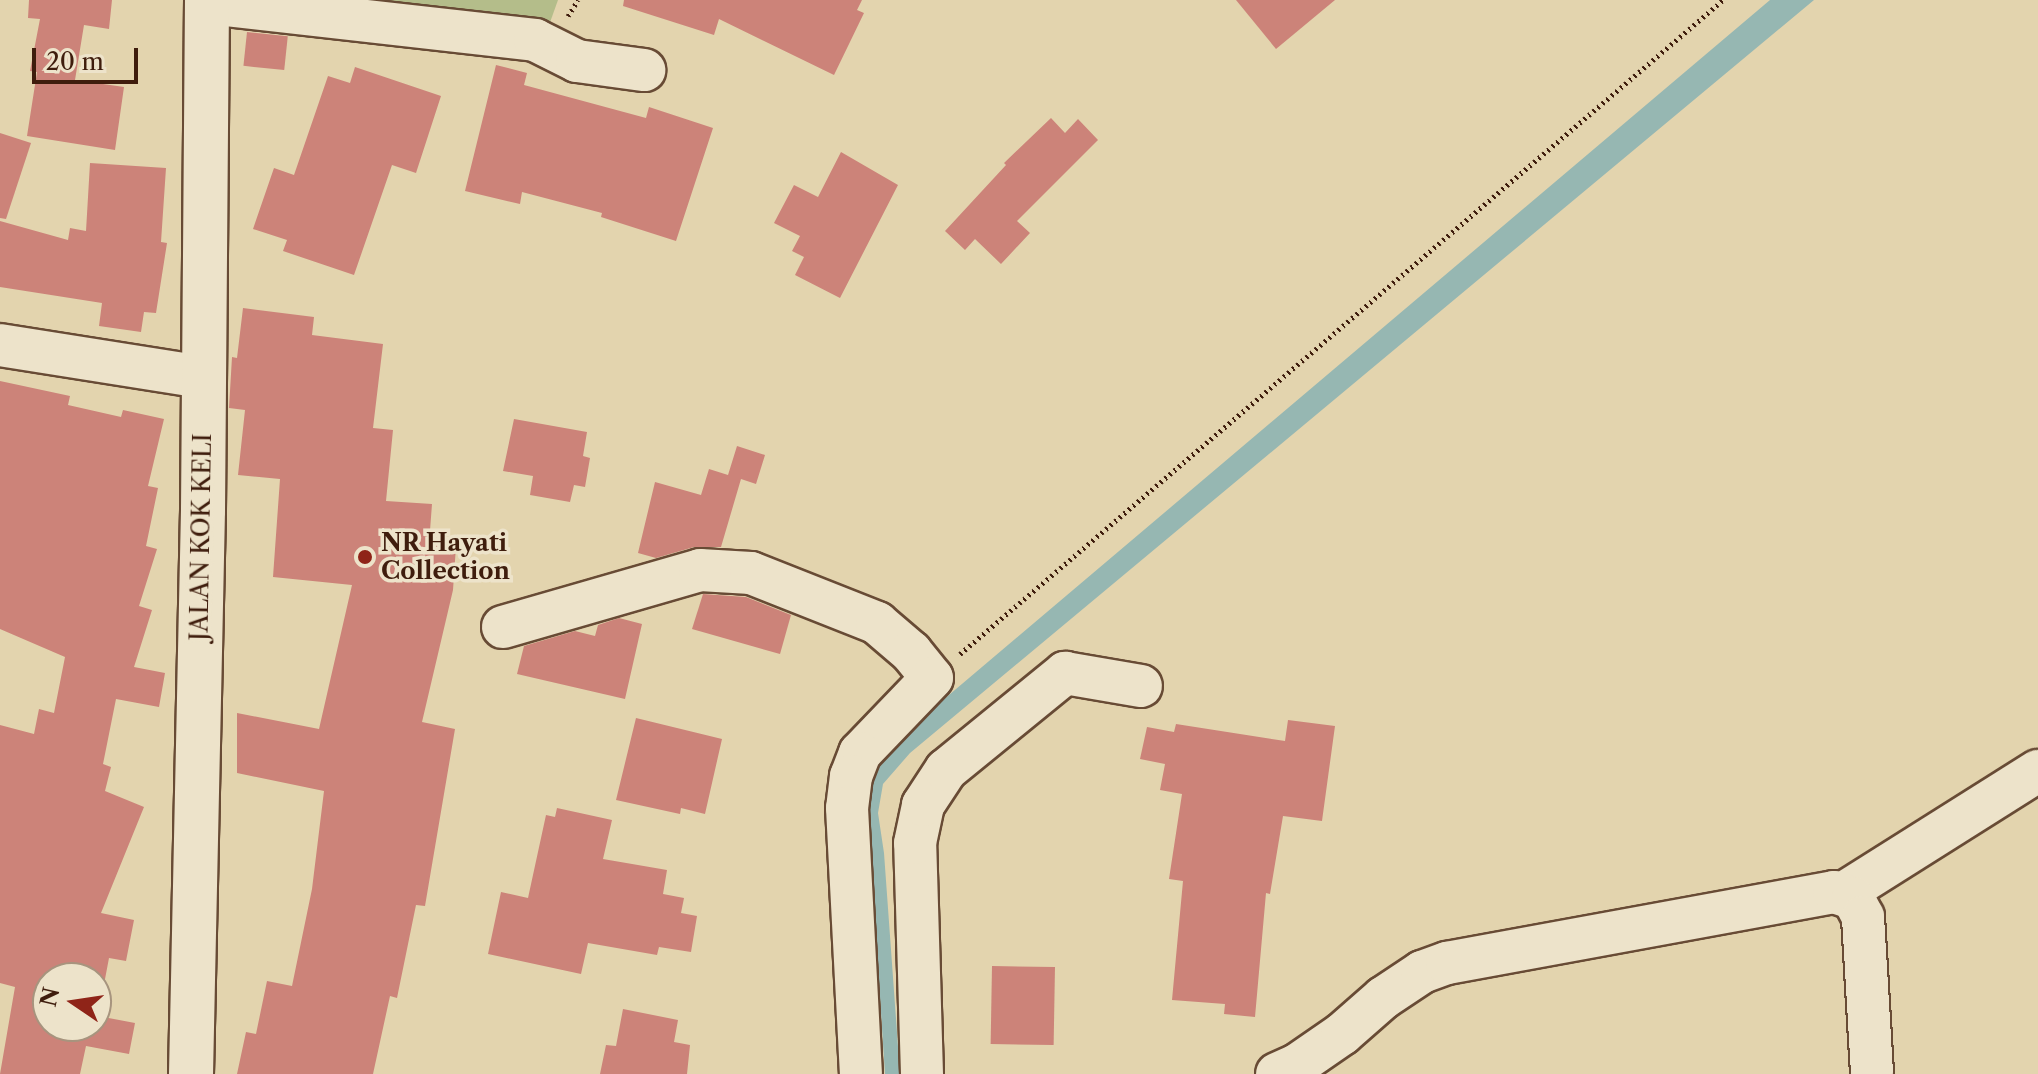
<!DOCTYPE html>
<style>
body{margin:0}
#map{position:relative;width:2038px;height:1074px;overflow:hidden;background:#e3d4ae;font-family:"Libre Caslon Text",serif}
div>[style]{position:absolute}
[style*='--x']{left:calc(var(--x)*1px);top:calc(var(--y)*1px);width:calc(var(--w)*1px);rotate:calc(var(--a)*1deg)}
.green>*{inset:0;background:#b4bd8a}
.water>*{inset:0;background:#96b7b2}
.building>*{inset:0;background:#cc8379;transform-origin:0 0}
.path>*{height:5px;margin-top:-2.5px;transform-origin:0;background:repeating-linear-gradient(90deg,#3f1d0d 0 2px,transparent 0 6px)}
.roads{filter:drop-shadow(2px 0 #684b35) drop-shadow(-2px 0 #684b35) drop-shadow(0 2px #684b35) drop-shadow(0 -2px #684b35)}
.minor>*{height:42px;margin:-21px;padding:0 21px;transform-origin:21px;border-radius:21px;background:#ede3ca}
.tertiary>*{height:44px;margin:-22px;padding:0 22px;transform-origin:22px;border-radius:22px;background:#ede3ca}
.dots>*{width:22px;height:22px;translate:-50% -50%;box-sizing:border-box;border:4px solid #ede3ca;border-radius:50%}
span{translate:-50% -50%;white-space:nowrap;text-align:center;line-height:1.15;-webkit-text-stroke:7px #ede3ca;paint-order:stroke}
.street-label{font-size:24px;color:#3f1d0d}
.poi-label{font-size:24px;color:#3f1d0d;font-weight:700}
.left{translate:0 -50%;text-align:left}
.north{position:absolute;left:32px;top:962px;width:80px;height:80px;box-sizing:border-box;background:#ede3ca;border:2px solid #a7947e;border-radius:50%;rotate:283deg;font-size:22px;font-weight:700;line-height:32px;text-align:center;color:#3f1d0d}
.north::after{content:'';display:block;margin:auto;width:28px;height:36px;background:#8f2418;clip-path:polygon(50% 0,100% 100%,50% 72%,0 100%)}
.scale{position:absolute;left:32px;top:48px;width:106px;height:36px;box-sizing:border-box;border:4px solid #3f1d0d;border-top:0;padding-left:10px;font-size:24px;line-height:28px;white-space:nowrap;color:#3f1d0d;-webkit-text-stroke:6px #ede3ca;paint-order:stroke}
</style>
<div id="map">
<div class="green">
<div style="clip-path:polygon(320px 0,558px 0,548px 28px)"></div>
</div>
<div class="water">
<div style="clip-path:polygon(1770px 0,1814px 0,910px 753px,883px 784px,878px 813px,884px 853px,900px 1074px,885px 1074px,871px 862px,862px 811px,874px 770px,897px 739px)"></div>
</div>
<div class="building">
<div style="clip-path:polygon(29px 0,112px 0,109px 29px,84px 25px,75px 80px,124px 87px,115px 150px,27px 136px,37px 72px,30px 71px,40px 19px,28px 18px)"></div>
<div style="clip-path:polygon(624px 0,862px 0,857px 10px,864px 13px,834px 75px,719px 19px,714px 35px,623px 6px)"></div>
<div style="clip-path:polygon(1236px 0,1335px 0,1276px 49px)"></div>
<div style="left:247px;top:32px;width:41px;height:34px;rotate:6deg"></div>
<div style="clip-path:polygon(496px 65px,527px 73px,524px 85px,646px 118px,649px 107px,713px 128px,676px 241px,601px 217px,602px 213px,522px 192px,520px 204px,465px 191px)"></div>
<div style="clip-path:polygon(355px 67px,441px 96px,416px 173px,392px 165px,354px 275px,283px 251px,287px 240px,253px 229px,274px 168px,294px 175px,328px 76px,350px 83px)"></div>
<div style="clip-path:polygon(1051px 118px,1065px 133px,1078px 119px,1098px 140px,1017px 221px,1030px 233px,1001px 264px,975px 239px,965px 250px,945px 231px,1006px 165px,1004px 163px)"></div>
<div style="clip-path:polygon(0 133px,31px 143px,6px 219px,0 218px)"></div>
<div style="clip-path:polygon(841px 152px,898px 185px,840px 298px,795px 275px,804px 257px,792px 251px,800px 236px,774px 223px,794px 185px,818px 197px)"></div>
<div style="clip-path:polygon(90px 163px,166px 168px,161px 242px,167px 243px,156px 313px,144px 312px,141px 332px,99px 326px,102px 303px,0 287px,0 221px,68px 240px,70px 228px,86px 231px)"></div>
<div style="clip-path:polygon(243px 308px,314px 317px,312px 335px,383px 344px,373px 428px,393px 430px,386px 501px,432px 504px,429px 544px,456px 546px,453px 590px,422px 722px,455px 729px,425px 906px,416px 905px,397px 998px,390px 996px,373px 1074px,237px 1074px,246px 1032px,256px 1034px,267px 981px,292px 986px,312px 889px,324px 791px,237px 773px,237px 713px,319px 729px,352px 585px,273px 577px,280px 479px,238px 475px,245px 410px,229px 408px,232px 357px,237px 358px)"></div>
<div style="clip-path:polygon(evenodd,0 381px,70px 396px,68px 405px,121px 417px,123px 410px,164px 419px,148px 486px,158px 488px,146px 546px,157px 549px,139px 606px,152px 610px,134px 667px,165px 673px,159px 707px,116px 699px,103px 764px,111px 767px,105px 791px,144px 807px,101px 913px,134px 920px,126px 961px,109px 958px,98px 1016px,135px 1023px,129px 1054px,86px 1046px,80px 1074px,0 1074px,15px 987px,0 983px,0 725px,34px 734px,39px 709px,54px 713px,65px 657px,0 629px,0 381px,48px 978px,96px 978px,96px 1026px,48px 1026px,48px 978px)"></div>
<div style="clip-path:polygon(514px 419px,587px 432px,583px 456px,590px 458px,585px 487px,574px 485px,570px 502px,530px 495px,533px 476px,503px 471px)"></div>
<div style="clip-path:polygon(737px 446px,765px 455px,756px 484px,741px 479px,721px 547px,694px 547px,656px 558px,638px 553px,655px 482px,701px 495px,709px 469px,728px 475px)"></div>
<div style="clip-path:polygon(703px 594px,746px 597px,791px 615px,780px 654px,692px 629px)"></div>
<div style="clip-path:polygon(619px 618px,642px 624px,625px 699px,517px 674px,524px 646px,575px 631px,595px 636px,598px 625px)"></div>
<div style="clip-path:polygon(636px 718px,722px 739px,705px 814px,681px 808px,680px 814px,616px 800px)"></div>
<div style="clip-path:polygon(1288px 720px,1335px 726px,1322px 821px,1283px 816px,1270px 894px,1266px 893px,1255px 1017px,1224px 1014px,1225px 1004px,1172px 1000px,1183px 881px,1169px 879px,1182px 794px,1160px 790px,1165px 764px,1140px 759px,1147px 727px,1174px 732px,1176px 724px,1285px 741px)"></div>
<div style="clip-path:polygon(557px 808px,612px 820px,603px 859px,667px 870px,663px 894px,684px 898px,681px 913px,697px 916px,691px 952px,659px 947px,657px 955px,588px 943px,581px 974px,488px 954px,501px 892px,528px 898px,546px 815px,555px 817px)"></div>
<div style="left:992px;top:966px;width:63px;height:78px;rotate:1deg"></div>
<div style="clip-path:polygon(623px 1009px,678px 1020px,674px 1042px,690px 1045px,687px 1074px,600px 1074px,606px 1045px,616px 1046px)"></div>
</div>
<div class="path">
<div style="--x:568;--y:16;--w:19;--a:-58"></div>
<div style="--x:960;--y:654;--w:1005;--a:-40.6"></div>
</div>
<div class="roads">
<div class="minor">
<div style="--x:207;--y:3;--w:330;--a:6.4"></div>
<div style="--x:535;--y:40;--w:47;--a:26.6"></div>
<div style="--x:577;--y:61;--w:68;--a:7.7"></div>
<div style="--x:0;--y:345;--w:206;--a:9"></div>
<div style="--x:503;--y:627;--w:205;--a:-16.1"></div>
<div style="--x:700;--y:570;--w:51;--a:3.4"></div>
<div style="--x:751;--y:573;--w:136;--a:21.6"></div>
<div style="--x:877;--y:623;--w:45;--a:40.5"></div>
<div style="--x:911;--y:652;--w:33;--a:51"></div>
<div style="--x:932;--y:678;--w:104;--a:133.8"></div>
<div style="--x:860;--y:753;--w:25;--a:111"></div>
<div style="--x:851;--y:776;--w:32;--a:97"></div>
<div style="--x:847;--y:808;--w:266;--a:87"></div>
<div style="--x:1844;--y:893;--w:229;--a:-32.2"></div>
<div style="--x:922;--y:1074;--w:231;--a:-91.7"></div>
<div style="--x:915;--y:843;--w:39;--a:-78"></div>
<div style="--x:923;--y:805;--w:42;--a:-56.7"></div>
<div style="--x:946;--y:770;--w:154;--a:-39.2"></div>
<div style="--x:1065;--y:673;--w:77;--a:9.7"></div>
<div style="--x:1277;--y:1074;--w:22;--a:-24"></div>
<div style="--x:1297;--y:1065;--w:55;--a:-34.6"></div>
<div style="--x:1342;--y:1034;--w:55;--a:-41.3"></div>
<div style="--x:1383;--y:998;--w:47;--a:-33.7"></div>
<div style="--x:1422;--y:972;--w:27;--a:-20"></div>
<div style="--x:1447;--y:963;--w:393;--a:-10.4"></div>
<div style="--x:1834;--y:892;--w:20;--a:18"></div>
<div style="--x:1853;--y:898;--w:21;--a:62"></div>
<div style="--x:1863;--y:917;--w:157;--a:86.7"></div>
</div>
<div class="tertiary">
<div style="--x:191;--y:1074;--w:564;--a:-88.78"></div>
<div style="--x:203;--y:510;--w:510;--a:-89.55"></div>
</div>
</div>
<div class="dots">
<div style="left:365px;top:557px;background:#8f2418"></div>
</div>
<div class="street-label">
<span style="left:201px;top:537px;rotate:-89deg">JALAN KOK KELI</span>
</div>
<div class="poi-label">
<span class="left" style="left:381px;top:557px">NR Hayati<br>Collection</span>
</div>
<div class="north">N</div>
<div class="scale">20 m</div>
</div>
